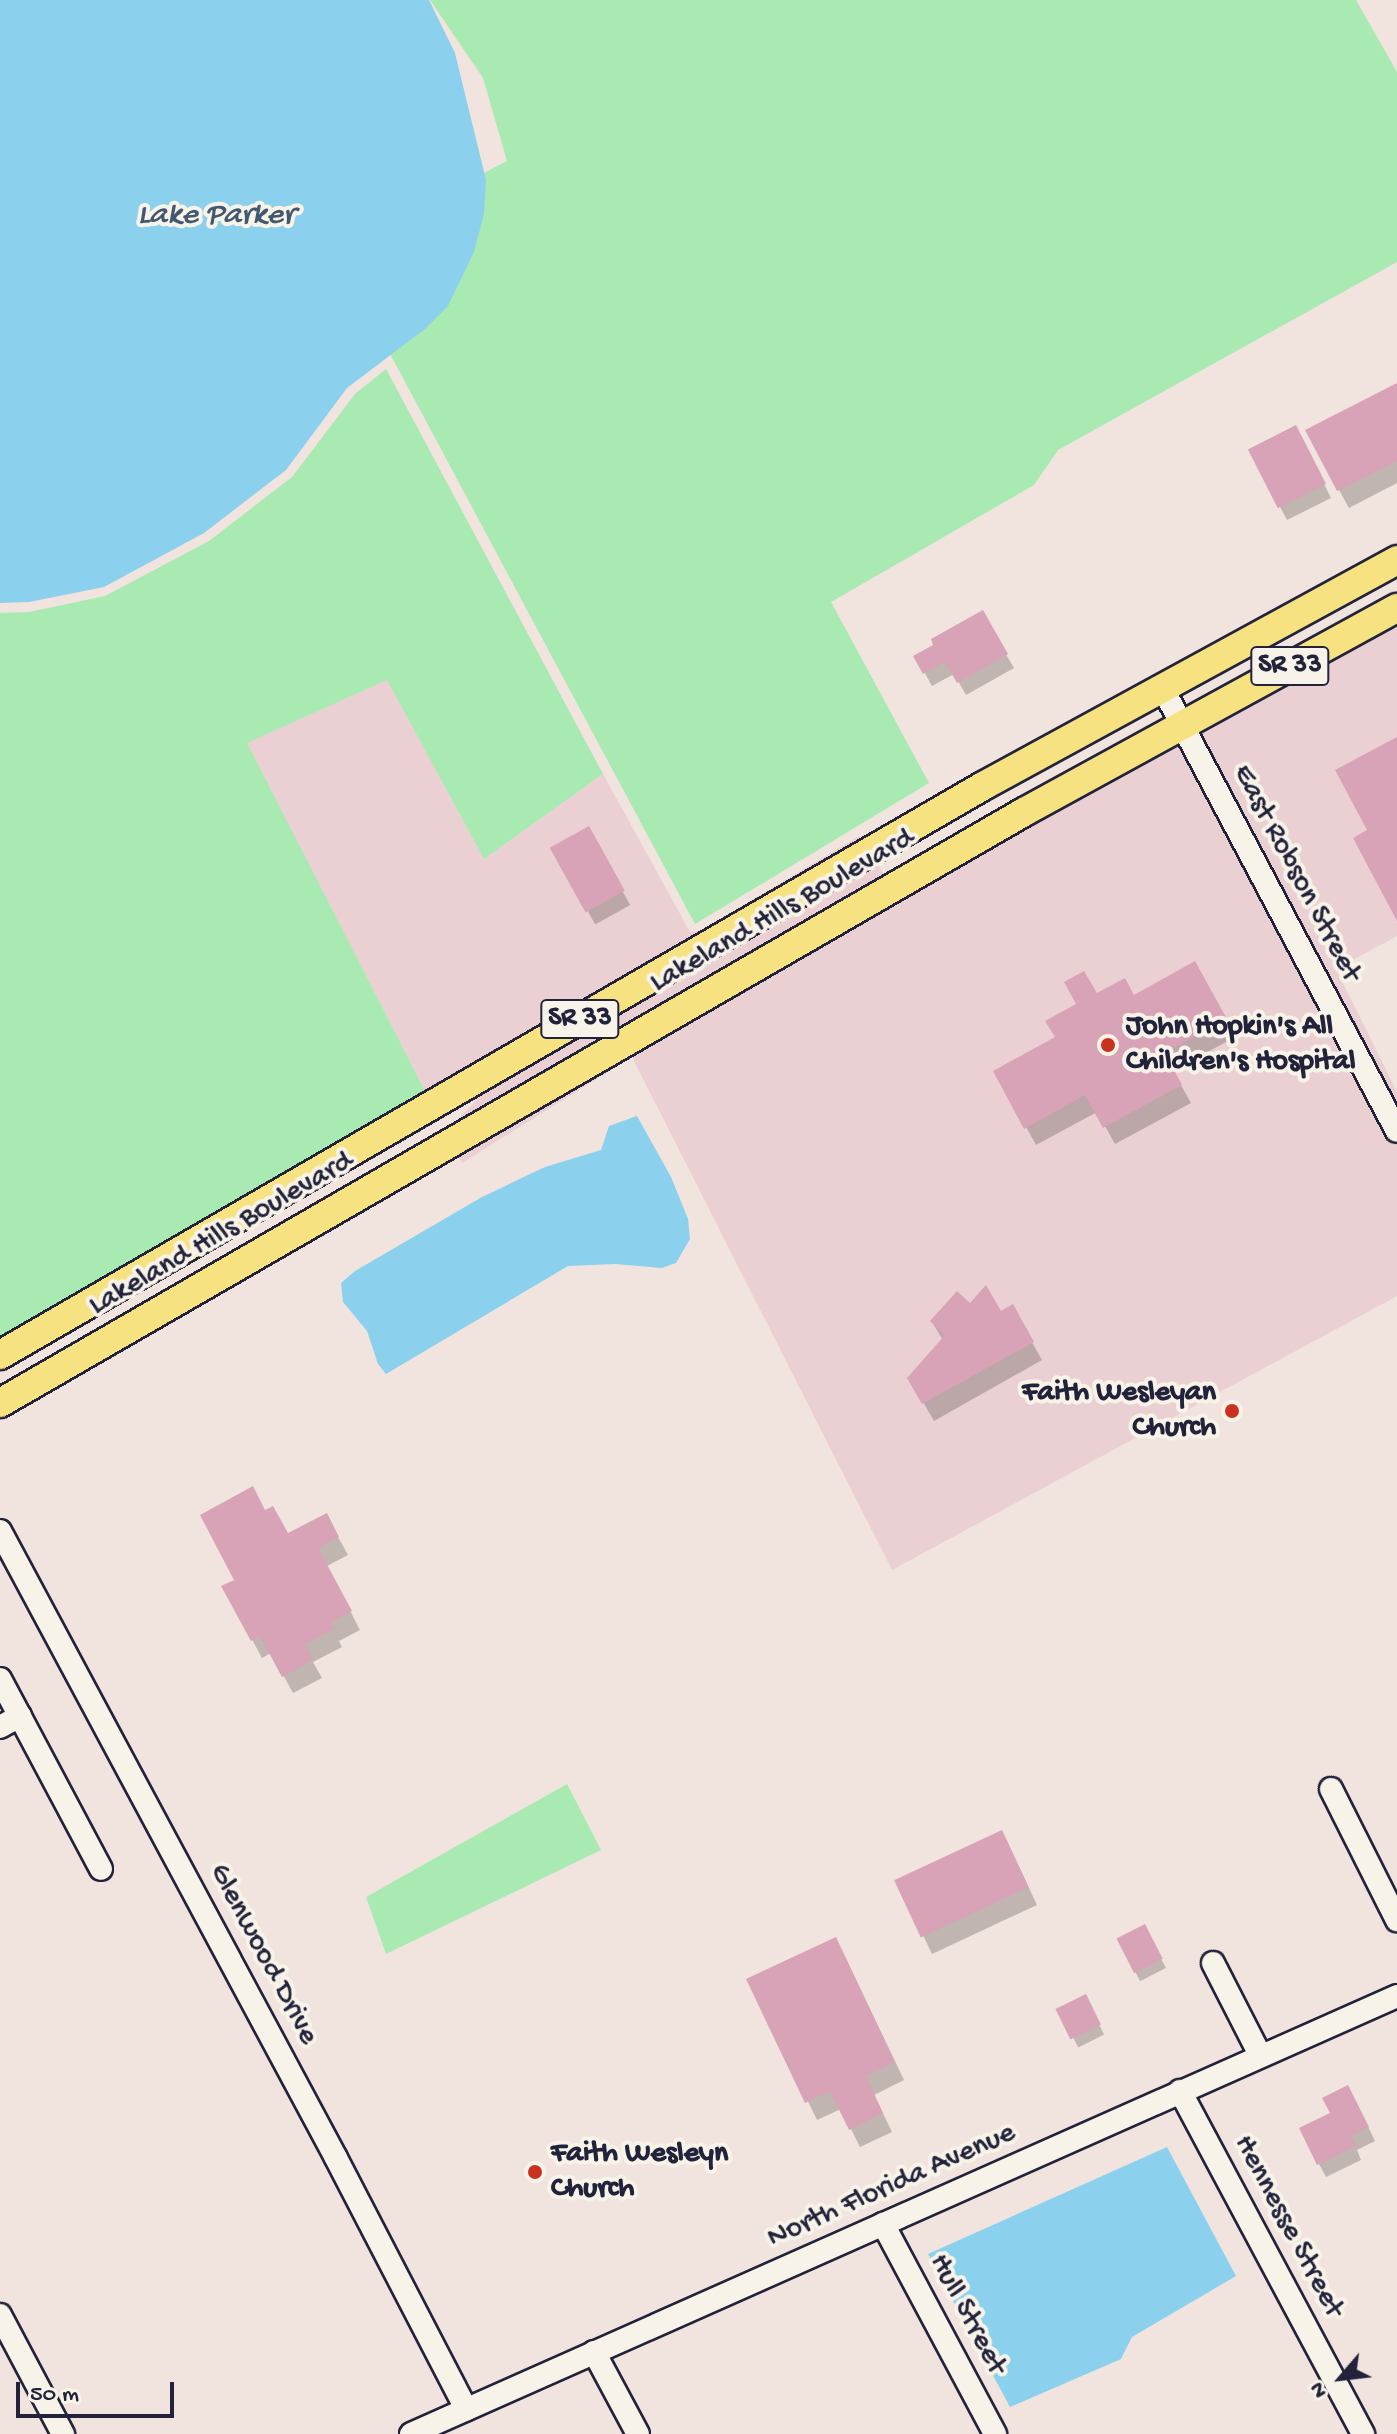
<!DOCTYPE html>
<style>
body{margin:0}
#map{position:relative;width:1397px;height:2434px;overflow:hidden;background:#f1e3de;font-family:"Gochi Hand",sans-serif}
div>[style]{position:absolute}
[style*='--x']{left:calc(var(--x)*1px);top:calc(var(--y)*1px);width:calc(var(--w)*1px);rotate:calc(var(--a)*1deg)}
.built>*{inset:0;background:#ead0d2}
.green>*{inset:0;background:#a9eab2}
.water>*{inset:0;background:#8bd1ed}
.shadow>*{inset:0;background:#0003;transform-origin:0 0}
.building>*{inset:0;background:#d8a2b7;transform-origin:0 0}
.roads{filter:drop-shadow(2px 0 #22223b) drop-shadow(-2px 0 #22223b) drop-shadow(0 2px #22223b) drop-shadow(0 -2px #22223b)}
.minor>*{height:22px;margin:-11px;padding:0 11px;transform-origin:11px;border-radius:11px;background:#f7f3e8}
.major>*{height:28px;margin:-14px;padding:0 14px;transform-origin:14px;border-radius:14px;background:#f7e281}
.dots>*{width:22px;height:22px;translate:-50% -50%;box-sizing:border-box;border:4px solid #f7f3e8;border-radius:50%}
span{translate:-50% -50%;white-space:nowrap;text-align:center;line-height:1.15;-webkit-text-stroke:8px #f7f3e8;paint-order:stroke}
.shield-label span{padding:2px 6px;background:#f7f3e8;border:2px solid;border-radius:6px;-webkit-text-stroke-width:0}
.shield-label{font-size:28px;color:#22223b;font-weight:700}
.street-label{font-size:30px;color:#22223b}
.poi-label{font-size:30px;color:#22223b;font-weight:700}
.left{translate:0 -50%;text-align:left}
.right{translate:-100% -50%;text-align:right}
.water-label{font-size:32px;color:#425770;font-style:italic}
.north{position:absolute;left:1301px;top:2338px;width:80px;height:80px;-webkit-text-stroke:6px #f7f3e8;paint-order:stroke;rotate:242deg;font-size:22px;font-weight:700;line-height:32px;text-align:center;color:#22223b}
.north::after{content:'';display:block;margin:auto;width:28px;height:36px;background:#22223b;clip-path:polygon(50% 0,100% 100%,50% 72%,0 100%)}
.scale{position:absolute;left:16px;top:2382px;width:158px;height:36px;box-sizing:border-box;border:4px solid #22223b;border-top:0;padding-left:10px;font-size:24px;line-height:28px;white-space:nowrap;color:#22223b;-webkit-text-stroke:6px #f7f3e8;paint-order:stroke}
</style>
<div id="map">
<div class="built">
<div style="clip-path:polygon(1397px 621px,1397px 936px,1336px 969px,1397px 1092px,1397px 1296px,892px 1570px,632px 1057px,462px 1163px,456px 1152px,1001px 839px)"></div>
<div style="clip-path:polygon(387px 679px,484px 859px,603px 774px,690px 932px,700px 931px,859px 836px,864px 843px,427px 1095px,246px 743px)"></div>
<div style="clip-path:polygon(876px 861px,887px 880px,446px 1132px,495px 1081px)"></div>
</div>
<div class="green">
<div style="clip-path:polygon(430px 0,1356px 0,1397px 72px,1397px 262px,1058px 450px,1034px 485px,831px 602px,929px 783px,695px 924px,335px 251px,507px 161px,483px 78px)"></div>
<div style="clip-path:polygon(386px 369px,603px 774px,484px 859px,387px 680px,247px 743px,427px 1095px,0 1342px,0 613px,29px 612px,105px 596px,209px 541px,292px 477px,355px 394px)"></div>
<div style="clip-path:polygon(567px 1784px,601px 1850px,386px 1954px,366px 1897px)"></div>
</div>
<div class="water">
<div style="clip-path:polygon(0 0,429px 0,455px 53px,486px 180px,484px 214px,474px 252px,448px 306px,425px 329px,347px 388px,286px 470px,204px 533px,104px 587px,29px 602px,0 603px)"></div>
<div style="clip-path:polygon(637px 1116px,671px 1177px,688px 1219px,690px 1239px,676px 1263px,662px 1268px,615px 1264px,568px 1266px,386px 1374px,378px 1364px,367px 1331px,343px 1302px,341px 1283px,355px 1271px,482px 1197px,545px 1167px,601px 1150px,609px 1126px)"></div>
<div style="clip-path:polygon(1167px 2147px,1236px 2276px,1132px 2337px,1121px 2359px,1010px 2407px,928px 2254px)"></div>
</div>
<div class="shadow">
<div style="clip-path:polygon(1397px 385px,1397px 483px,1349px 508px,1339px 490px)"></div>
<div style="clip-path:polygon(1302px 440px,1331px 498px,1287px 520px,1250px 450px)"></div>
<div style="clip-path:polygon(982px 613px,1014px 668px,966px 695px,954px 674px,932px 686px,916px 657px)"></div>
<div style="left:588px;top:829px;width:87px;height:40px;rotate:61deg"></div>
<div style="clip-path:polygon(1195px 964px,1235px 1037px,1173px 1071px,1191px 1103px,1115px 1144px,1097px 1112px,1036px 1145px,996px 1072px,1057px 1038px,1096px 996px,1134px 997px)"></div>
<div style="clip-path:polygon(970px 1306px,1001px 1313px,1012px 1307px,1042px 1360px,934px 1421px,909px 1378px,943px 1340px,932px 1322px)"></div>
<div style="clip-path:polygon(265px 1512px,288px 1536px,326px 1515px,348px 1555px,327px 1566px,360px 1630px,339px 1641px,342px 1647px,313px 1662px,322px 1678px,293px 1693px,271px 1653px,262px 1658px,224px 1587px,236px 1580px)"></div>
<div style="clip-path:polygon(1011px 1850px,1037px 1905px,932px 1954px,897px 1881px)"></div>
<div style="left:1145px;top:1927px;width:46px;height:29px;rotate:63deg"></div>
<div style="clip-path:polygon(845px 1957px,904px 2080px,874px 2095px,892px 2132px,860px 2147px,841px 2109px,817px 2120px,749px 1980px)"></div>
<div style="left:1085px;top:1997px;width:42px;height:29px;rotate:63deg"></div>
<div style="clip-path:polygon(1355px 2100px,1375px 2141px,1357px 2150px,1361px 2160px,1326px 2177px,1319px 2164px)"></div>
</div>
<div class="building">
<div style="clip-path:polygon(1397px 383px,1397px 461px,1337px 491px,1305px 430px)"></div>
<div style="left:1296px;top:425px;width:66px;height:54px;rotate:63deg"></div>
<div style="clip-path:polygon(983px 610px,1008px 654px,957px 683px,945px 662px,923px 674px,913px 656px,933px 645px,931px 639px)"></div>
<div style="clip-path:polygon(1397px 737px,1397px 921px,1353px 838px,1367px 830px,1335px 770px)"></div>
<div style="left:589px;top:826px;width:74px;height:45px;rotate:61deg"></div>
<div style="clip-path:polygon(1195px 961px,1227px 1019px,1165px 1053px,1182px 1085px,1103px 1128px,1085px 1095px,1024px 1129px,993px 1071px,1055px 1037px,1045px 1021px,1076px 1004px,1064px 982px,1084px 971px,1097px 993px,1125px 978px,1134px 995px)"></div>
<div style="clip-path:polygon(986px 1285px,1001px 1311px,1013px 1304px,1034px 1342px,922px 1404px,907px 1378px,945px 1335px,930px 1321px,957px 1291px,970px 1303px)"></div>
<div style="clip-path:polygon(253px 1486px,265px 1510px,273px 1506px,288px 1533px,327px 1513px,339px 1537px,318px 1548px,352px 1611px,331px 1623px,334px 1629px,305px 1644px,313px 1660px,282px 1677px,260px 1636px,251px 1641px,221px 1586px,234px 1580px,200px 1515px)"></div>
<div style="left:1002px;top:1830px;width:63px;height:119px;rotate:65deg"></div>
<div style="left:1145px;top:1924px;width:39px;height:32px;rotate:63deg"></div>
<div style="clip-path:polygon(836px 1937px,895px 2062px,866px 2076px,883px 2113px,849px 2130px,830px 2091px,805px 2103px,746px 1979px)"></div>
<div style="left:1086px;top:1994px;width:34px;height:34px;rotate:64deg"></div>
<div style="clip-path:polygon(1348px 2085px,1369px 2127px,1351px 2136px,1356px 2146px,1317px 2165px,1299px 2128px,1330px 2113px,1322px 2098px)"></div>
</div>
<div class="roads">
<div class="minor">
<div style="--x:1162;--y:687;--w:502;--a:62.11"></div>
<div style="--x:0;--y:1531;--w:711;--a:61.81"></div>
<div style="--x:336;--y:2158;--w:283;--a:62.6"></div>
<div style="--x:0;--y:1679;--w:215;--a:62"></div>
<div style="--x:0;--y:1727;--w:23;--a:-29"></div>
<div style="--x:1331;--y:1789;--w:147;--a:63.3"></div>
<div style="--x:1213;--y:1963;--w:103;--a:62.9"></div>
<div style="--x:1180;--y:2091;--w:389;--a:61.9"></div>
<div style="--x:883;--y:2224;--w:238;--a:61.9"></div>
<div style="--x:0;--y:2315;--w:135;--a:62.1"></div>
<div style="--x:594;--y:2352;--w:93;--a:61.8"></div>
<div style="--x:411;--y:2434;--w:1079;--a:-23.95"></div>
</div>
<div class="major">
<div style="--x:0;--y:1355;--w:1136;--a:-30.06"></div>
<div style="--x:983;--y:786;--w:472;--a:-28.6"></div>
<div style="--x:0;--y:1403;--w:1182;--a:-29.99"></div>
<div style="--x:1024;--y:812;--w:425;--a:-28.7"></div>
</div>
</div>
<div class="dots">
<div style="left:1108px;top:1045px;background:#c8321e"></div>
<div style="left:1232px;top:1411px;background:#c8321e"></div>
<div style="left:535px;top:2172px;background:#c8321e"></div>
</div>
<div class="shield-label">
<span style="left:1290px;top:666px">SR 33</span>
<span style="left:580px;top:1019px">SR 33</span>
</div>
<div class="street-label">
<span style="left:1295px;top:874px;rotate:62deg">East Robson Street</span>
<span style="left:783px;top:912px;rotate:-30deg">Lakeland Hills Boulevard</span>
<span style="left:222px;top:1235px;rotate:-30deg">Lakeland Hills Boulevard</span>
<span style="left:262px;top:1955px;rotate:62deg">Glenwood Drive</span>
<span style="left:892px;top:2187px;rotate:-24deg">North Florida Avenue</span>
<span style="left:1287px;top:2227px;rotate:62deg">Hennesse Street</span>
<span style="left:966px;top:2315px;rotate:62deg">Hull Street</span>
</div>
<div class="poi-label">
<span class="left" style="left:1126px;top:1045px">John Hopkin's All<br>Children's Hospital</span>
<span class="right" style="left:1216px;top:1411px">Faith Wesleyan<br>Church</span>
<span class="left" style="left:551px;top:2172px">Faith Wesleyn<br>Church</span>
</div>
<div class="water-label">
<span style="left:216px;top:216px">Lake Parker</span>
</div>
<div class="north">N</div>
<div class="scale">50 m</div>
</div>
